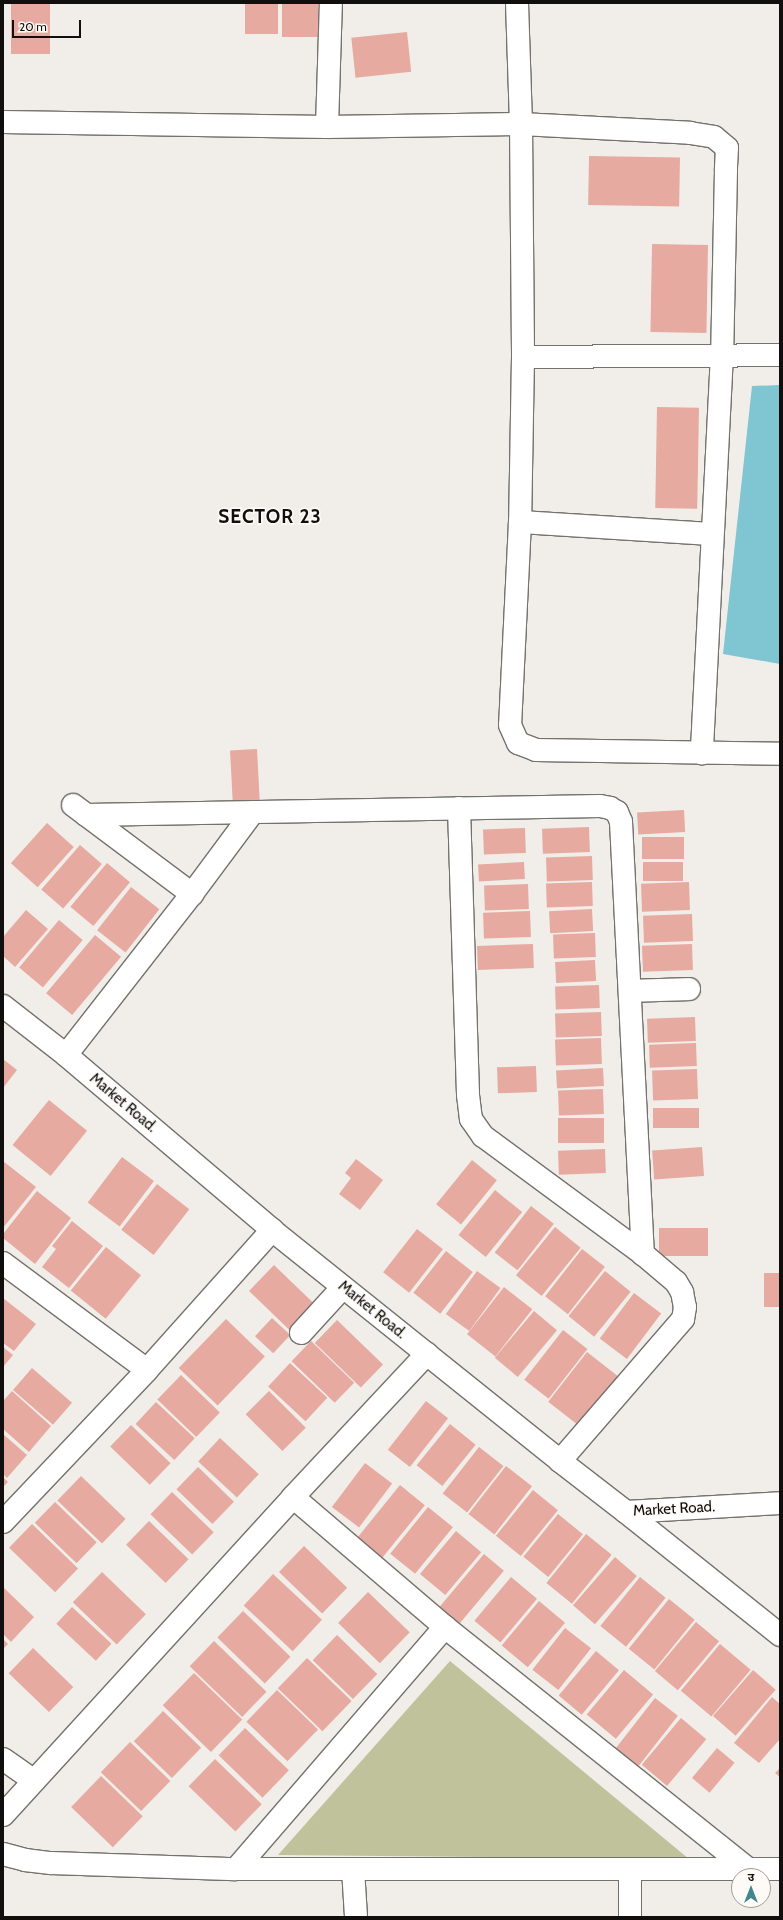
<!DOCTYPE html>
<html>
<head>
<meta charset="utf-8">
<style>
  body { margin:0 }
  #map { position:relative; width:783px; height:1920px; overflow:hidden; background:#f1eee9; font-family:Cabin,"Noto Sans Devanagari",sans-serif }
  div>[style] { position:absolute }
  .green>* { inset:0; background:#bfc29a }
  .water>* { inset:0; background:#80c5d2 }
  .building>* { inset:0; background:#e6aaa0; transform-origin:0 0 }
  .roads { filter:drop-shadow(1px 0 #75726d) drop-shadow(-1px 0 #75726d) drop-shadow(0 1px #75726d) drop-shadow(0 -1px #75726d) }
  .minor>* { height:22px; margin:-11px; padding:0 11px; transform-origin:11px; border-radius:11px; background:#fff }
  span { translate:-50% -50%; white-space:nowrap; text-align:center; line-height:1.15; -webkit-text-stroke:3px #fefbf6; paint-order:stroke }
  .street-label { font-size:15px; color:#100f0d }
  .district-label { font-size:19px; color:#100f0d; font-weight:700; letter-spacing:1px }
  .frame { position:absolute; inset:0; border:4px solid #100f0d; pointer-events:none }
  .north { position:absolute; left:731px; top:1868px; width:40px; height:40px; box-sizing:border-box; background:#fefbf6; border:1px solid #9f9d99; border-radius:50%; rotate:0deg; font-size:11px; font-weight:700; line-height:16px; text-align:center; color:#100f0d }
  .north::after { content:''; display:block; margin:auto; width:14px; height:18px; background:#3f868e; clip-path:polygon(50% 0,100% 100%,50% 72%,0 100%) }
  .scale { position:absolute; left:12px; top:20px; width:69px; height:18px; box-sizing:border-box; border:2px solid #100f0d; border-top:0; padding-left:5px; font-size:12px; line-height:14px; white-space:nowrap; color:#100f0d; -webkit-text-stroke:3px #fefbf6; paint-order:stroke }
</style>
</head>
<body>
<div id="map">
  <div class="green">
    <div style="clip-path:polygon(450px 1661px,689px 1859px,278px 1855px)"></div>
  </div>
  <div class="water">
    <div style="clip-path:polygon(780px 385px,780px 664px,723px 654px,752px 386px)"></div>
  </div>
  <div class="building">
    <div style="left:11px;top:3px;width:39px;height:51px"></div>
    <div style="left:245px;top:3px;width:33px;height:31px"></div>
    <div style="left:282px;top:3px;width:36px;height:34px"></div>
    <div style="left:407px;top:32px;width:40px;height:56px;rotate:84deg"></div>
    <div style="left:589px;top:156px;width:91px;height:49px;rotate:1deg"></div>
    <div style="left:652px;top:244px;width:56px;height:88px;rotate:1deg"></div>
    <div style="left:657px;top:407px;width:42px;height:101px;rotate:1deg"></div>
    <div style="left:257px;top:749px;width:53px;height:27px;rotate:87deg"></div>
    <div style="left:684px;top:810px;width:22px;height:47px;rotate:87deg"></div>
    <div style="left:47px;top:823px;width:36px;height:54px;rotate:42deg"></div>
    <div style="left:589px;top:827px;width:25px;height:47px;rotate:88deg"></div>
    <div style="left:525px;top:828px;width:25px;height:42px;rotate:88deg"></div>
    <div style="left:642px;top:837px;width:42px;height:22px"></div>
    <div style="left:80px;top:845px;width:29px;height:59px;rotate:41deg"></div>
    <div style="left:592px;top:856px;width:24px;height:46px;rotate:88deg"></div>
    <div style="left:524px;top:862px;width:17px;height:46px;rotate:87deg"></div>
    <div style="left:643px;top:862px;width:40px;height:19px"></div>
    <div style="left:107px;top:863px;width:30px;height:57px;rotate:40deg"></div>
    <div style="left:592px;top:882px;width:24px;height:46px;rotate:88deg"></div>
    <div style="left:689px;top:882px;width:28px;height:48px;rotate:88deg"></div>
    <div style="left:528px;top:884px;width:25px;height:44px;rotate:88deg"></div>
    <div style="left:131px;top:887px;width:36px;height:55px;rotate:38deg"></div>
    <div style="left:592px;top:909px;width:22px;height:43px;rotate:87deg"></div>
    <div style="clip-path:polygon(26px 910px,48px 929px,15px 967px,3px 956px,3px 937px)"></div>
    <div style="left:530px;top:911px;width:26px;height:47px;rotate:88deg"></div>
    <div style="left:692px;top:914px;width:27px;height:49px;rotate:88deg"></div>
    <div style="left:59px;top:920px;width:31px;height:62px;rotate:40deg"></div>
    <div style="left:595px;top:933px;width:24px;height:42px;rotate:88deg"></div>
    <div style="left:95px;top:935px;width:34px;height:76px;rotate:40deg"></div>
    <div style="left:533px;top:944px;width:24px;height:56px;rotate:88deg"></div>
    <div style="left:692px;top:944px;width:26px;height:50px;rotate:88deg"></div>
    <div style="left:595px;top:960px;width:21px;height:40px;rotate:87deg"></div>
    <div style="left:599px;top:985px;width:23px;height:44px;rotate:88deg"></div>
    <div style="left:601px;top:1012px;width:24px;height:46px;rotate:88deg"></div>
    <div style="left:695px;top:1017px;width:24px;height:48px;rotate:88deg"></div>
    <div style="left:601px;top:1038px;width:26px;height:46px;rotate:88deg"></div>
    <div style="left:696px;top:1043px;width:23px;height:47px;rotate:88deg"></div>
    <div style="clip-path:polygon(3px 1059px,17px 1070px,3px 1088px)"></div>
    <div style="left:536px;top:1066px;width:26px;height:39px;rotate:88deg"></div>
    <div style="left:603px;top:1068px;width:18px;height:47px;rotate:87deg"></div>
    <div style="left:697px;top:1069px;width:30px;height:45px;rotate:88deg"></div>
    <div style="left:603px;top:1089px;width:25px;height:45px;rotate:88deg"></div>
    <div style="left:49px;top:1100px;width:49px;height:58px;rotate:39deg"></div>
    <div style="left:699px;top:1108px;width:20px;height:46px;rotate:90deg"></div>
    <div style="left:558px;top:1118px;width:46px;height:25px"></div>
    <div style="left:702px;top:1147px;width:29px;height:50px;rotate:86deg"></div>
    <div style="left:605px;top:1149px;width:24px;height:47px;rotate:88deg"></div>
    <div style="left:122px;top:1157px;width:40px;height:57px;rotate:37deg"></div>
    <div style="clip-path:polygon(356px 1159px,383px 1180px,360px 1210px,339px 1194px,351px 1178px,345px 1173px)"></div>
    <div style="left:472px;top:1160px;width:32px;height:57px;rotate:39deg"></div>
    <div style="clip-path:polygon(3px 1161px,36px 1187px,3px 1228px)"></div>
    <div style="left:157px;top:1184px;width:41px;height:58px;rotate:38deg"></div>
    <div style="left:495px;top:1190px;width:35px;height:58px;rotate:39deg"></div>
    <div style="clip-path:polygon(37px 1191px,71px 1218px,35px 1264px,3px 1238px,3px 1234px)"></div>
    <div style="left:531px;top:1206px;width:29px;height:59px;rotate:38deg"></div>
    <div style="clip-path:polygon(72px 1221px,103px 1246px,69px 1288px,42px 1267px,56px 1249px,52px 1246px)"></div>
    <div style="left:555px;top:1227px;width:33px;height:62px;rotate:39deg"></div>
    <div style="left:708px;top:1228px;width:28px;height:49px;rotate:90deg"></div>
    <div style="left:417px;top:1229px;width:33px;height:55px;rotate:38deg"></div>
    <div style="left:106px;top:1247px;width:45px;height:56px;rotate:39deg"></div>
    <div style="left:582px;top:1249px;width:29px;height:60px;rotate:38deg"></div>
    <div style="left:446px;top:1251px;width:34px;height:53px;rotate:38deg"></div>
    <div style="left:274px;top:1265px;width:61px;height:36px;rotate:44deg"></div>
    <div style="left:477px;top:1271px;width:29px;height:53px;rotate:36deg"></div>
    <div style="left:605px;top:1271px;width:33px;height:58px;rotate:39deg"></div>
    <div style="left:764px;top:1273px;width:16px;height:34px"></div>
    <div style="left:504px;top:1287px;width:36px;height:60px;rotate:38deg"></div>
    <div style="left:634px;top:1293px;width:34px;height:57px;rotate:37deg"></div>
    <div style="clip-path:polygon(3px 1298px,36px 1324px,14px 1351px,3px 1343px)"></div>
    <div style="left:534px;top:1311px;width:30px;height:61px;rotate:40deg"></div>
    <div style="left:272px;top:1318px;width:25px;height:25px;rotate:43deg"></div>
    <div style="left:226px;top:1319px;width:54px;height:68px;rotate:44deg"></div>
    <div style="left:337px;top:1320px;width:64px;height:32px;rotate:44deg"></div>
    <div style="left:563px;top:1330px;width:31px;height:63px;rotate:38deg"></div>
    <div style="left:311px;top:1341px;width:60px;height:28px;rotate:44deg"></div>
    <div style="clip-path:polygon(3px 1347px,13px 1355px,3px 1367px)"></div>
    <div style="left:587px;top:1352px;width:41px;height:63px;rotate:38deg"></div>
    <div style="left:290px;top:1363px;width:51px;height:32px;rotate:43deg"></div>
    <div style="left:32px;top:1368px;width:53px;height:29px;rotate:41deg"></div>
    <div style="left:181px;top:1375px;width:54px;height:34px;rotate:44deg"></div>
    <div style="clip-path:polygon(12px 1391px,51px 1426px,29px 1452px,3px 1429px,3px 1401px)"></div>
    <div style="left:269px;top:1391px;width:52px;height:33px;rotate:45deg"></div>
    <div style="left:426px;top:1401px;width:28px;height:62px;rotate:38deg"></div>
    <div style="left:156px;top:1402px;width:53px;height:30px;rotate:43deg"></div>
    <div style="left:450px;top:1424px;width:33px;height:53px;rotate:39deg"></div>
    <div style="left:131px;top:1425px;width:55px;height:30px;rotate:44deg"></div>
    <div style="clip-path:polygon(3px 1434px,27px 1455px,7px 1478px,3px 1474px)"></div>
    <div style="left:220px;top:1438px;width:53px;height:32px;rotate:43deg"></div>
    <div style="left:479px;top:1447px;width:31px;height:59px;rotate:38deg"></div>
    <div style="left:365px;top:1463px;width:34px;height:55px;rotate:37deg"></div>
    <div style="left:506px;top:1466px;width:33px;height:61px;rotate:38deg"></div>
    <div style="left:198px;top:1467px;width:50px;height:31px;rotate:44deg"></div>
    <div style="left:81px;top:1476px;width:62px;height:34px;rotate:44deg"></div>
    <div style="clip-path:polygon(3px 1477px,8px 1482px,3px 1487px)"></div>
    <div style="left:400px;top:1485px;width:32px;height:76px;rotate:39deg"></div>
    <div style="left:533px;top:1490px;width:32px;height:59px;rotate:39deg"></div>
    <div style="left:172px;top:1492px;width:58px;height:31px;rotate:44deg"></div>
    <div style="left:55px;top:1502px;width:58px;height:29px;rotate:44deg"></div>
    <div style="left:428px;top:1507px;width:32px;height:60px;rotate:39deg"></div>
    <div style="left:558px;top:1514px;width:32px;height:55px;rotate:39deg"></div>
    <div style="left:149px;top:1521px;width:55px;height:33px;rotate:44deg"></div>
    <div style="left:32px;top:1524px;width:64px;height:33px;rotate:44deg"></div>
    <div style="left:456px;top:1531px;width:33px;height:56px;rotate:40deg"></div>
    <div style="left:586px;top:1534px;width:33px;height:63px;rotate:39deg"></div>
    <div style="left:304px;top:1546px;width:60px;height:36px;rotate:44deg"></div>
    <div style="left:484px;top:1554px;width:26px;height:70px;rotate:40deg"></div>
    <div style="left:615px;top:1557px;width:29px;height:64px;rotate:41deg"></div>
    <div style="left:102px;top:1572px;width:61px;height:42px;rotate:44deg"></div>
    <div style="left:273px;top:1574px;width:67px;height:43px;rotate:43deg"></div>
    <div style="left:511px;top:1577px;width:34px;height:57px;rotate:40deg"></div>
    <div style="left:640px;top:1577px;width:33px;height:63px;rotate:39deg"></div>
    <div style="clip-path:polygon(3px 1587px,34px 1617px,11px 1642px,3px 1634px)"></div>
    <div style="left:368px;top:1592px;width:58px;height:43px;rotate:44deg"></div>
    <div style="left:669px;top:1599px;width:33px;height:64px;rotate:39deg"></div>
    <div style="left:539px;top:1601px;width:34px;height:58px;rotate:40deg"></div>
    <div style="left:72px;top:1607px;width:54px;height:23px;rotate:43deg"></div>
    <div style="left:243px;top:1611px;width:66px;height:37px;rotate:44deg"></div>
    <div style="left:696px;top:1622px;width:30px;height:64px;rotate:40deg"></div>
    <div style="left:565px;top:1628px;width:33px;height:53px;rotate:38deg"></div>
    <div style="left:337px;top:1635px;width:56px;height:35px;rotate:44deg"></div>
    <div style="clip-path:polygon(3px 1639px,8px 1644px,3px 1649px)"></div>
    <div style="left:214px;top:1641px;width:73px;height:35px;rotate:44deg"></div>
    <div style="left:720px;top:1644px;width:40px;height:61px;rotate:40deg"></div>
    <div style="left:33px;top:1648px;width:56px;height:35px;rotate:44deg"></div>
    <div style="left:596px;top:1651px;width:30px;height:58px;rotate:40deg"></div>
    <div style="left:307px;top:1658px;width:62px;height:42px;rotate:44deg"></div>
    <div style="left:624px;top:1670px;width:38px;height:58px;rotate:40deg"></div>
    <div style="left:753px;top:1670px;width:30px;height:61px;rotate:41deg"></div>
    <div style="left:194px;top:1673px;width:67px;height:45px;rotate:44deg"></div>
    <div style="left:277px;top:1690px;width:57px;height:44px;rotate:44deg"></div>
    <div style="clip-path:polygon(772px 1697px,780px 1704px,780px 1739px,759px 1763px,734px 1743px)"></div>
    <div style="left:655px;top:1698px;width:29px;height:64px;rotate:38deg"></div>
    <div style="left:163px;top:1711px;width:53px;height:42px;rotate:44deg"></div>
    <div style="left:681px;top:1718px;width:33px;height:61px;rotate:40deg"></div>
    <div style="left:245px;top:1728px;width:61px;height:38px;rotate:44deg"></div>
    <div style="left:130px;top:1742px;width:56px;height:42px;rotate:44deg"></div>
    <div style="left:717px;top:1748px;width:23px;height:39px;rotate:40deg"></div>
    <div style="left:215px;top:1759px;width:65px;height:38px;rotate:44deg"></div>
    <div style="clip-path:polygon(780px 1768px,780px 1777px,775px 1773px)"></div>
    <div style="left:101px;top:1776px;width:58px;height:43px;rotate:44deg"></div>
  </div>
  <div class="roads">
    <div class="minor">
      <div style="left:517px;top:3px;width:121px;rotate:88.1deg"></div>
      <div style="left:521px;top:124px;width:233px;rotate:89.5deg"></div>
      <div style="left:523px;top:357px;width:165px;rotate:91deg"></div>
      <div style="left:520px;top:522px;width:203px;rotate:92.8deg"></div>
      <div style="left:510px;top:725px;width:20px;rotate:66deg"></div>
      <div style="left:518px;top:743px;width:19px;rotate:21deg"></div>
      <div style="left:536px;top:750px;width:244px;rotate:0.9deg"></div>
      <div style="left:3px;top:122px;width:324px;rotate:0.9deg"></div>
      <div style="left:327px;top:127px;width:194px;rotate:-0.9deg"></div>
      <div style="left:521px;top:124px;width:169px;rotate:3deg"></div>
      <div style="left:690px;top:133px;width:24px;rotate:9deg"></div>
      <div style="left:714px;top:137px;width:17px;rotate:40deg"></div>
      <div style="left:727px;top:148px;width:22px;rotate:93deg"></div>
      <div style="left:726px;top:170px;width:184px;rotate:91.2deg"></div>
      <div style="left:722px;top:354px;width:400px;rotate:92.9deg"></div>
      <div style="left:327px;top:127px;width:124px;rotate:-88.2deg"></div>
      <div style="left:523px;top:357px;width:257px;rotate:-0.4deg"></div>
      <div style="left:520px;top:522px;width:192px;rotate:3.6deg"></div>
      <div style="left:73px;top:805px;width:149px;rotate:36.8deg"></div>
      <div style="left:459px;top:808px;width:287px;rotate:88.2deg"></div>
      <div style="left:468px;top:1095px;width:24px;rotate:83deg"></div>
      <div style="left:471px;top:1119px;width:21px;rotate:55deg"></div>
      <div style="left:483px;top:1136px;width:199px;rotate:36.4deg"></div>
      <div style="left:643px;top:1254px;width:43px;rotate:40.3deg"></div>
      <div style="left:676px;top:1282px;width:12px;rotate:59deg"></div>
      <div style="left:682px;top:1292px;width:15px;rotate:79deg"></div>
      <div style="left:685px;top:1307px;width:12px;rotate:99deg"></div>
      <div style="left:683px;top:1319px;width:188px;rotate:130.9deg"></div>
      <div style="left:86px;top:815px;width:514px;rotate:-1deg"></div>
      <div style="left:600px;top:806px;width:10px;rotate:11deg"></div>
      <div style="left:610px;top:808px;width:8px;rotate:30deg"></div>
      <div style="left:617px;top:812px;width:11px;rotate:68deg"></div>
      <div style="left:621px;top:822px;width:433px;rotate:87.1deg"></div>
      <div style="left:630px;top:991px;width:59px;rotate:-1.9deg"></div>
      <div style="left:3px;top:1006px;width:80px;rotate:37.9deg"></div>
      <div style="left:66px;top:1055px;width:270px;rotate:40.3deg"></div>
      <div style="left:272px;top:1230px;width:369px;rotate:38.7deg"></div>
      <div style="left:560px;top:1461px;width:83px;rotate:37.7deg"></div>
      <div style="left:626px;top:1512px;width:154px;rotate:-3.3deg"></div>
      <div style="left:66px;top:1055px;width:204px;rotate:-52deg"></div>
      <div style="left:192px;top:894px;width:102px;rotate:-53.4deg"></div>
      <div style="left:3px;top:1263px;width:179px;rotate:36.6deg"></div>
      <div style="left:301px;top:1333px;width:62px;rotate:-47.6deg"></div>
      <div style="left:293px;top:1497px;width:200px;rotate:40.5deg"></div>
      <div style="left:445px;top:1627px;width:388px;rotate:38.6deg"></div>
      <div style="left:626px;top:1512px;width:197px;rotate:38.6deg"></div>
      <div style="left:3px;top:1522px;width:209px;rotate:-46.5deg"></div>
      <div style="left:147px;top:1370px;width:188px;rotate:-48.2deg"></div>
      <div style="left:3px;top:1759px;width:38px;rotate:35deg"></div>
      <div style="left:3px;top:1815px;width:430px;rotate:-47.6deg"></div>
      <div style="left:293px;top:1497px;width:196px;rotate:-46.9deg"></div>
      <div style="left:3px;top:1854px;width:23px;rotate:15deg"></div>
      <div style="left:25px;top:1860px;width:26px;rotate:7deg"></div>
      <div style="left:51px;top:1863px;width:185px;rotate:1.9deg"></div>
      <div style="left:236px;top:1869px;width:544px"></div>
      <div style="left:236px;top:1869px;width:320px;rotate:-49.2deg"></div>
      <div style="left:353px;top:1869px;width:48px;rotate:86.4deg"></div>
      <div style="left:630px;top:1869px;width:48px;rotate:90deg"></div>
    </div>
  </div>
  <div class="street-label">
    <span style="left:123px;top:1103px;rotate:40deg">Market Road.</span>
    <span style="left:372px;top:1310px;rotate:39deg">Market Road.</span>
    <span style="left:674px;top:1509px;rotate:-3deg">Market Road.</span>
  </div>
  <div class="district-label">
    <span style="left:270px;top:517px">SECTOR 23</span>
  </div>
  <div class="frame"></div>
  <div class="north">उ</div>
  <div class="scale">20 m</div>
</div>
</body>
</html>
